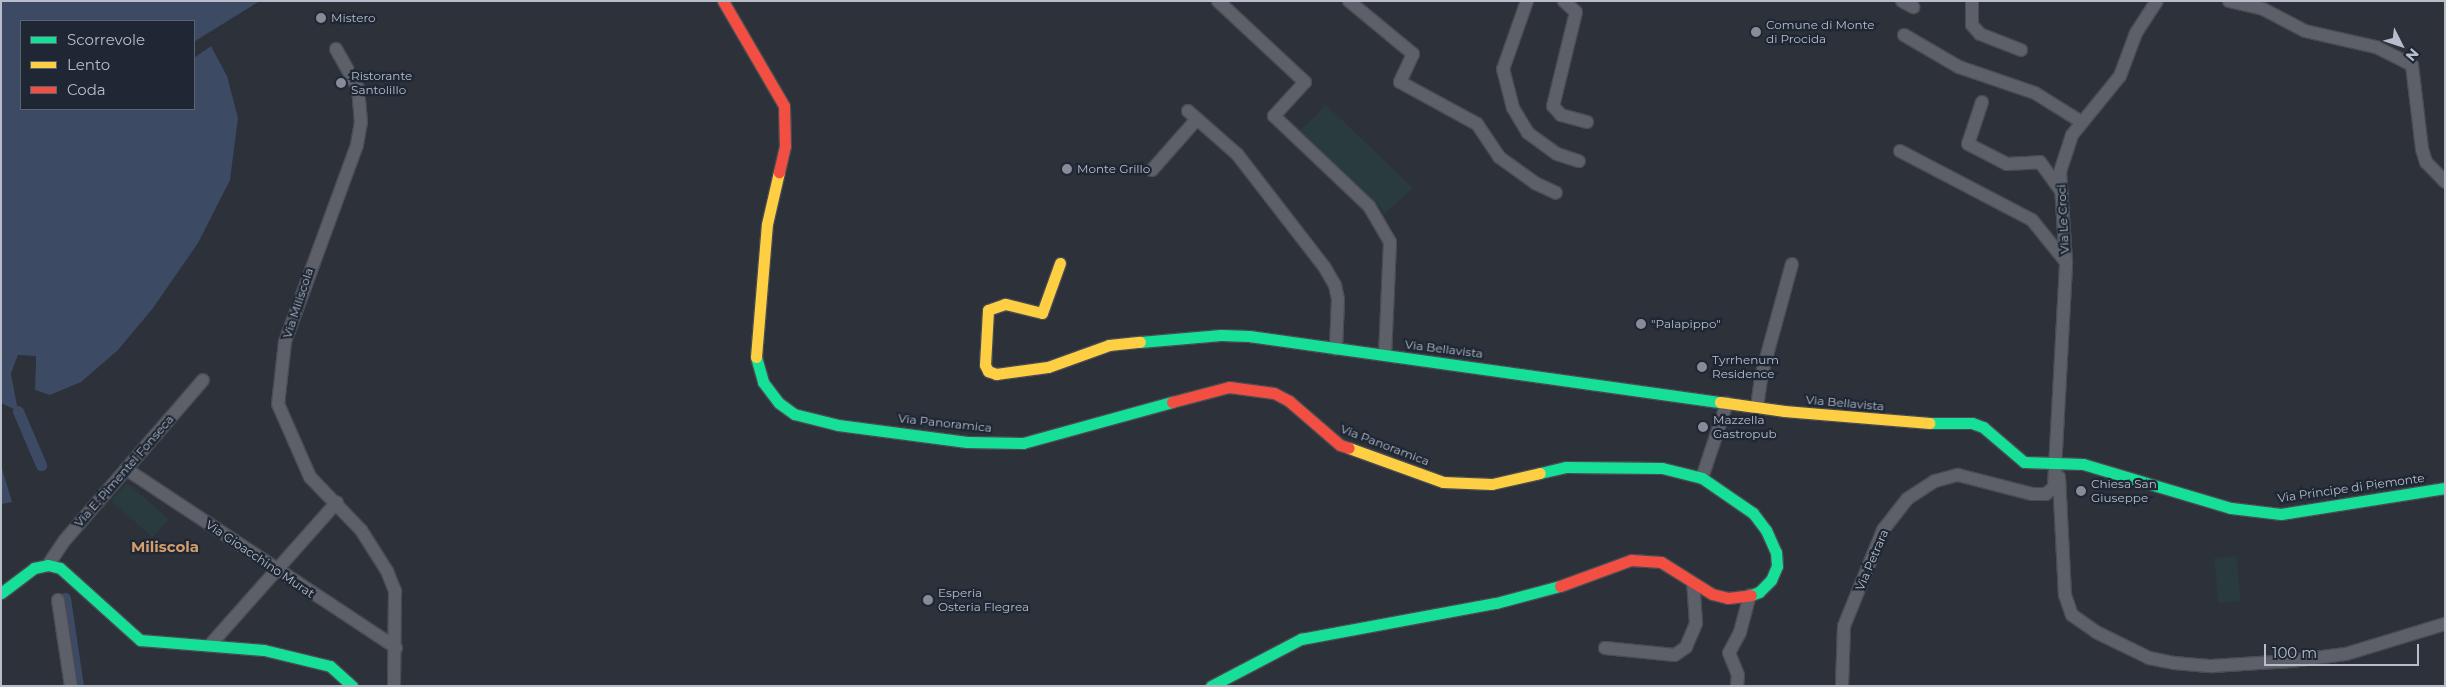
<!DOCTYPE html>
<html>
<head>
<meta charset="utf-8">
<style>
  body { margin:0 }
  #map { position:relative; width:2446px; height:687px; overflow:hidden; background:#2d313a; font-family:Montserrat,sans-serif }
  div>[style] { position:absolute }
  .green>* { inset:0; background:#2a3b40; transform-origin:0 0 }
  .water>* { inset:0; background:#3c4a64 }
  .pier>* { inset:0; background:#2d313a }
  .canal>* { height:11px; margin:-5.5px; padding:0 5.5px; transform-origin:5.5px; border-radius:5.5px; background:#3c4a64 }
  .roads { filter:drop-shadow(1px 0 #494c52) drop-shadow(-1px 0 #494c52) drop-shadow(0 1px #494c52) drop-shadow(0 -1px #494c52) }
  .street>* { height:12px; margin:-6px; padding:0 6px; transform-origin:6px; border-radius:6px; background:#5d6068 }
  .fast>* { height:11px; margin:-5.5px; padding:0 5.5px; transform-origin:5.5px; border-radius:5.5px; background:#16e098 }
  .slow>* { height:11px; margin:-5.5px; padding:0 5.5px; transform-origin:5.5px; border-radius:5.5px; background:#ffcf43 }
  .jam>* { height:11px; margin:-5.5px; padding:0 5.5px; transform-origin:5.5px; border-radius:5.5px; background:#f24e42 }
  .dots>* { width:14px; height:14px; translate:-50% -50%; box-sizing:border-box; border:2px solid #1f2735; border-radius:50% }
  span { translate:-50% -50%; white-space:nowrap; text-align:center; line-height:1.15; -webkit-text-stroke:4.5px #1f2735; paint-order:stroke }
  .poi-label { font-size:12px; color:#b7bdca }
  .left { translate:0 -50%; text-align:left }
  .street-label { font-size:12px; color:#b7bdca }
  .quarter-label { font-size:15px; color:#d29e6b; font-weight:700 }
  .frame { position:absolute; inset:0; border:2px solid #b7bdca; pointer-events:none }
  .legend { position:absolute; left:20px; top:20px; width:175px; height:90px; box-sizing:border-box; background:#1f2735; border:1px solid #5c6371; margin:0; padding:6px 9px; list-style:none; font-size:15px; color:#b7bdca }
  .legend li { display:flex; align-items:center; gap:10px; height:25px }
  .legend b { width:25px; border:1px solid #5c6371 }
  .north { position:absolute; left:2376px; top:20px; width:50px; height:50px; -webkit-text-stroke:4px #1f2735; paint-order:stroke; rotate:131deg; font-size:14px; font-weight:700; line-height:20px; text-align:center; color:#b7bdca }
  .north::after { content:''; display:block; margin:auto; width:18px; height:22px; background:#b7bdca; clip-path:polygon(50% 0,100% 100%,50% 72%,0 100%) }
  .scale { position:absolute; left:2264px; top:644px; width:155px; height:22px; box-sizing:border-box; border:2px solid #b7bdca; border-top:0; padding-left:6px; font-size:15px; line-height:18px; white-space:nowrap; color:#b7bdca; -webkit-text-stroke:4px #1f2735; paint-order:stroke }
</style>
</head>
<body>
<div id="map">
  <div class="green">
    <div style="clip-path:polygon(1326px 105px,1413px 188px,1384px 214px,1380px 206px,1299px 132px)"></div>
    <div style="left:127px;top:483px;width:55px;height:24px;rotate:41deg"></div>
    <div style="left:2236px;top:556px;width:45px;height:22px;rotate:84deg"></div>
  </div>
  <div class="water">
    <div style="clip-path:polygon(1px 1px,260px 1px,194px 42px,194px 21px,21px 21px,21px 109px,194px 109px,194px 58px,211px 46px,227px 76px,238px 118px,230px 180px,198px 243px,153px 308px,118px 350px,81px 382px,50px 395px,35px 390px,36px 357px,18px 355px,11px 374px,18px 411px,1px 403px)"></div>
    <div style="clip-path:polygon(1px 465px,12px 502px,1px 504px)"></div>
  </div>
  <div class="pier">
    <div style="clip-path:polygon(260px 1px,261px 4px,194px 45px,194px 42px)"></div>
    <div style="clip-path:polygon(18px 355px,36px 356px,35px 376px,33px 377px,33px 359px,19px 358px,13px 383px,11px 374px)"></div>
  </div>
  <div class="canal">
    <div style="left:18px;top:411px;width:59px;rotate:66.9deg"></div>
    <div style="left:65px;top:598px;width:89px;rotate:81.6deg"></div>
  </div>
  <div class="roads">
    <div class="street">
      <div style="left:1218px;top:1px;width:119px;rotate:43deg"></div>
      <div style="left:1305px;top:82px;width:46px;rotate:132.4deg"></div>
      <div style="left:1274px;top:116px;width:131px;rotate:43.5deg"></div>
      <div style="left:1369px;top:206px;width:42px;rotate:59.7deg"></div>
      <div style="left:1390px;top:242px;width:113px;rotate:92.5deg"></div>
      <div style="left:1349px;top:1px;width:83px;rotate:39.6deg"></div>
      <div style="left:1413px;top:54px;width:31px;rotate:115deg"></div>
      <div style="left:1400px;top:82px;width:88px;rotate:28.6deg"></div>
      <div style="left:1477px;top:124px;width:40px;rotate:56deg"></div>
      <div style="left:1499px;top:157px;width:44px;rotate:35.8deg"></div>
      <div style="left:1535px;top:183px;width:23px;rotate:25deg"></div>
      <div style="left:1527px;top:1px;width:72px;rotate:109.4deg"></div>
      <div style="left:1503px;top:69px;width:40px;rotate:75.6deg"></div>
      <div style="left:1513px;top:108px;width:29px;rotate:59deg"></div>
      <div style="left:1528px;top:133px;width:36px;rotate:36deg"></div>
      <div style="left:1557px;top:154px;width:23px;rotate:18deg"></div>
      <div style="left:1564px;top:1px;width:16px;rotate:43deg"></div>
      <div style="left:1576px;top:12px;width:97px;rotate:103.7deg"></div>
      <div style="left:1553px;top:106px;width:12px;rotate:48deg"></div>
      <div style="left:1561px;top:115px;width:27px;rotate:15deg"></div>
      <div style="left:1902px;top:1px;width:13px;rotate:29deg"></div>
      <div style="left:1972px;top:1px;width:24px;rotate:90deg"></div>
      <div style="left:1972px;top:25px;width:12px;rotate:48deg"></div>
      <div style="left:1980px;top:34px;width:44px;rotate:21.3deg"></div>
      <div style="left:2229px;top:1px;width:35px;rotate:13deg"></div>
      <div style="left:2263px;top:9px;width:47px;rotate:27.6deg"></div>
      <div style="left:2305px;top:31px;width:73px;rotate:12.7deg"></div>
      <div style="left:2376px;top:47px;width:40px;rotate:26.6deg"></div>
      <div style="left:2412px;top:65px;width:85px;rotate:83.2deg"></div>
      <div style="left:2422px;top:149px;width:14px;rotate:73deg"></div>
      <div style="left:2426px;top:162px;width:28px;rotate:46deg"></div>
      <div style="left:1904px;top:35px;width:64px;rotate:30.2deg"></div>
      <div style="left:1959px;top:67px;width:80px;rotate:18.9deg"></div>
      <div style="left:2035px;top:93px;width:53px;rotate:31.9deg"></div>
      <div style="left:336px;top:49px;width:45px;rotate:60.6deg"></div>
      <div style="left:358px;top:88px;width:34px;rotate:85deg"></div>
      <div style="left:361px;top:122px;width:23px;rotate:100deg"></div>
      <div style="left:357px;top:145px;width:210px;rotate:110.1deg"></div>
      <div style="left:285px;top:342px;width:62px;rotate:96.4deg"></div>
      <div style="left:278px;top:404px;width:80px;rotate:66.3deg"></div>
      <div style="left:310px;top:477px;width:74px;rotate:46.1deg"></div>
      <div style="left:361px;top:530px;width:49px;rotate:57.6deg"></div>
      <div style="left:387px;top:571px;width:22px;rotate:68deg"></div>
      <div style="left:395px;top:591px;width:95px;rotate:90.6deg"></div>
      <div style="left:1982px;top:102px;width:44px;rotate:108.4deg"></div>
      <div style="left:1968px;top:144px;width:44px;rotate:27.1deg"></div>
      <div style="left:2007px;top:164px;width:33px;rotate:-3deg"></div>
      <div style="left:2040px;top:162px;width:37px;rotate:54deg"></div>
      <div style="left:1188px;top:111px;width:65px;rotate:41.3deg"></div>
      <div style="left:1237px;top:154px;width:144px;rotate:52.3deg"></div>
      <div style="left:1325px;top:268px;width:20px;rotate:60deg"></div>
      <div style="left:1335px;top:285px;width:14px;rotate:78deg"></div>
      <div style="left:1338px;top:299px;width:50px;rotate:92.3deg"></div>
      <div style="left:1900px;top:151px;width:149px;rotate:27.6deg"></div>
      <div style="left:2032px;top:220px;width:54px;rotate:51deg"></div>
      <div style="left:1152px;top:170px;width:68px;rotate:-48.6deg"></div>
      <div style="left:1757px;top:407px;width:30px;rotate:-82deg"></div>
      <div style="left:1761px;top:377px;width:117px;rotate:-74.7deg"></div>
      <div style="left:126px;top:469px;width:324px;rotate:33.5deg"></div>
      <div style="left:2059px;top:477px;width:118px;rotate:87.1deg"></div>
      <div style="left:2065px;top:595px;width:21px;rotate:71deg"></div>
      <div style="left:2072px;top:615px;width:29px;rotate:35deg"></div>
      <div style="left:2096px;top:632px;width:59px;rotate:26.1deg"></div>
      <div style="left:2149px;top:658px;width:25px;rotate:11deg"></div>
      <div style="left:2174px;top:663px;width:38px;rotate:5deg"></div>
      <div style="left:2212px;top:666px;width:79px;rotate:-3.6deg"></div>
      <div style="left:2291px;top:661px;width:55px;rotate:-7.3deg"></div>
      <div style="left:2346px;top:654px;width:103px;rotate:-16.9deg"></div>
      <div style="left:1702px;top:478px;width:79px;rotate:-71.6deg"></div>
      <div style="left:48px;top:565px;width:30px;rotate:-56deg"></div>
      <div style="left:65px;top:540px;width:211px;rotate:-49.2deg"></div>
      <div style="left:58px;top:600px;width:87px;rotate:81.4deg"></div>
      <div style="left:210px;top:645px;width:191px;rotate:-48.4deg"></div>
      <div style="left:1605px;top:648px;width:70px;rotate:5.7deg"></div>
      <div style="left:1675px;top:655px;width:14px;rotate:-36deg"></div>
      <div style="left:1686px;top:647px;width:26px;rotate:-67deg"></div>
      <div style="left:1696px;top:623px;width:39px;rotate:-94deg"></div>
      <div style="left:1737px;top:686px;width:11px;rotate:-85deg"></div>
      <div style="left:1738px;top:675px;width:24px;rotate:-112deg"></div>
      <div style="left:1729px;top:653px;width:24px;rotate:-62deg"></div>
      <div style="left:1740px;top:632px;width:38px;rotate:-75deg"></div>
      <div style="left:1842px;top:686px;width:60px;rotate:-88.1deg"></div>
      <div style="left:1844px;top:626px;width:104px;rotate:-67.9deg"></div>
      <div style="left:1883px;top:530px;width:39px;rotate:-52deg"></div>
      <div style="left:1907px;top:499px;width:33px;rotate:-33deg"></div>
      <div style="left:1935px;top:481px;width:24px;rotate:-15deg"></div>
      <div style="left:1958px;top:475px;width:76px;rotate:14.4deg"></div>
      <div style="left:2032px;top:494px;width:14px"></div>
      <div style="left:2046px;top:494px;width:11px;rotate:-41deg"></div>
      <div style="left:2054px;top:487px;width:225px;rotate:-86.9deg"></div>
      <div style="left:2066px;top:262px;width:90px;rotate:-93.8deg"></div>
      <div style="left:2060px;top:172px;width:39px;rotate:-72deg"></div>
      <div style="left:2072px;top:135px;width:76px;rotate:-50.9deg"></div>
      <div style="left:2120px;top:76px;width:46px;rotate:-69.6deg"></div>
      <div style="left:2136px;top:33px;width:38px;rotate:-57deg"></div>
    </div>
    <div class="fast">
      <div style="left:1140px;top:342px;width:81px;rotate:-4.9deg"></div>
      <div style="left:1221px;top:335px;width:28px;rotate:2deg"></div>
      <div style="left:1249px;top:336px;width:476px;rotate:8deg"></div>
      <div style="left:756px;top:357px;width:26px;rotate:74deg"></div>
      <div style="left:763px;top:382px;width:26px;rotate:53deg"></div>
      <div style="left:779px;top:403px;width:19px;rotate:36deg"></div>
      <div style="left:794px;top:414px;width:45px;rotate:14deg"></div>
      <div style="left:838px;top:425px;width:130px;rotate:7.5deg"></div>
      <div style="left:967px;top:442px;width:56px;rotate:1deg"></div>
      <div style="left:1023px;top:443px;width:155px;rotate:-15.4deg"></div>
      <div style="left:1930px;top:423px;width:42px"></div>
      <div style="left:1972px;top:423px;width:12px;rotate:20deg"></div>
      <div style="left:1983px;top:427px;width:54px;rotate:40.5deg"></div>
      <div style="left:2024px;top:462px;width:59px;rotate:1.9deg"></div>
      <div style="left:2083px;top:464px;width:154px;rotate:16.6deg"></div>
      <div style="left:2231px;top:508px;width:50px;rotate:6.8deg"></div>
      <div style="left:2281px;top:514px;width:166px;rotate:-9deg"></div>
      <div style="left:1540px;top:473px;width:27px;rotate:-13deg"></div>
      <div style="left:1566px;top:467px;width:96px;rotate:0.6deg"></div>
      <div style="left:1662px;top:468px;width:41px;rotate:14deg"></div>
      <div style="left:1702px;top:478px;width:62px;rotate:34.5deg"></div>
      <div style="left:1753px;top:513px;width:21px;rotate:53deg"></div>
      <div style="left:1766px;top:530px;width:24px;rotate:66deg"></div>
      <div style="left:1776px;top:552px;width:14px;rotate:86deg"></div>
      <div style="left:1777px;top:566px;width:15px;rotate:113deg"></div>
      <div style="left:1771px;top:580px;width:17px;rotate:135deg"></div>
      <div style="left:1759px;top:592px;width:9px;rotate:159deg"></div>
      <div style="left:1px;top:593px;width:41px;rotate:-37.1deg"></div>
      <div style="left:34px;top:568px;width:14px;rotate:-12deg"></div>
      <div style="left:48px;top:565px;width:12px;rotate:14deg"></div>
      <div style="left:60px;top:568px;width:108px;rotate:42deg"></div>
      <div style="left:140px;top:640px;width:124px;rotate:4.6deg"></div>
      <div style="left:264px;top:650px;width:68px;rotate:13.6deg"></div>
      <div style="left:330px;top:666px;width:30px;rotate:42deg"></div>
      <div style="left:1211px;top:686px;width:102px;rotate:-27.6deg"></div>
      <div style="left:1301px;top:639px;width:198px;rotate:-10.5deg"></div>
      <div style="left:1496px;top:603px;width:66px;rotate:-14.9deg"></div>
    </div>
    <div class="slow">
      <div style="left:1060px;top:263px;width:53px;rotate:109.8deg"></div>
      <div style="left:1042px;top:313px;width:38px;rotate:-166deg"></div>
      <div style="left:1005px;top:304px;width:18px;rotate:161deg"></div>
      <div style="left:988px;top:310px;width:55px;rotate:93.1deg"></div>
      <div style="left:985px;top:365px;width:7px;rotate:63deg"></div>
      <div style="left:988px;top:371px;width:9px;rotate:21deg"></div>
      <div style="left:996px;top:374px;width:52px;rotate:-7.7deg"></div>
      <div style="left:1048px;top:367px;width:65px;rotate:-19.8deg"></div>
      <div style="left:1109px;top:345px;width:31px;rotate:-6deg"></div>
      <div style="left:756px;top:357px;width:133px;rotate:-85.3deg"></div>
      <div style="left:767px;top:224px;width:53px;rotate:-77deg"></div>
      <div style="left:1720px;top:402px;width:65px;rotate:8deg"></div>
      <div style="left:1784px;top:411px;width:146px;rotate:4.7deg"></div>
      <div style="left:1349px;top:448px;width:100px;rotate:19.9deg"></div>
      <div style="left:1443px;top:482px;width:49px;rotate:2.3deg"></div>
      <div style="left:1492px;top:484px;width:49px;rotate:-12.9deg"></div>
    </div>
    <div class="jam">
      <div style="left:723px;top:1px;width:121px;rotate:59.8deg"></div>
      <div style="left:784px;top:106px;width:40px;rotate:88.6deg"></div>
      <div style="left:785px;top:146px;width:27px;rotate:103deg"></div>
      <div style="left:1172px;top:402px;width:59px;rotate:-14.7deg"></div>
      <div style="left:1229px;top:387px;width:45px;rotate:7.6deg"></div>
      <div style="left:1274px;top:393px;width:17px;rotate:28deg"></div>
      <div style="left:1289px;top:401px;width:67px;rotate:40.8deg"></div>
      <div style="left:1340px;top:445px;width:9px;rotate:18deg"></div>
      <div style="left:1560px;top:586px;width:76px;rotate:-20.1deg"></div>
      <div style="left:1631px;top:560px;width:30px;rotate:4deg"></div>
      <div style="left:1661px;top:562px;width:60px;rotate:32.1deg"></div>
      <div style="left:1712px;top:594px;width:16px;rotate:14deg"></div>
      <div style="left:1728px;top:598px;width:23px;rotate:-7deg"></div>
    </div>
  </div>
  <div class="dots">
    <div style="left:321px;top:18px;background:#878c98"></div>
    <div style="left:1756px;top:32px;background:#878c98"></div>
    <div style="left:341px;top:83px;background:#878c98"></div>
    <div style="left:1067px;top:169px;background:#878c98"></div>
    <div style="left:1641px;top:324px;background:#878c98"></div>
    <div style="left:1702px;top:367px;background:#878c98"></div>
    <div style="left:1703px;top:427px;background:#878c98"></div>
    <div style="left:2081px;top:491px;background:#878c98"></div>
    <div style="left:928px;top:600px;background:#878c98"></div>
  </div>
  <div class="poi-label">
    <span class="left" style="left:331px;top:18px">Mistero</span>
    <span class="left" style="left:1766px;top:32px">Comune di Monte<br>di Procida</span>
    <span class="left" style="left:351px;top:83px">Ristorante<br>Santolillo</span>
    <span class="left" style="left:1077px;top:169px">Monte Grillo</span>
    <span class="left" style="left:1651px;top:324px">"Palapippo"</span>
    <span class="left" style="left:1712px;top:367px">Tyrrhenum<br>Residence</span>
    <span class="left" style="left:1713px;top:427px">Mazzella<br>Gastropub</span>
    <span class="left" style="left:2091px;top:491px">Chiesa San<br>Giuseppe</span>
    <span class="left" style="left:938px;top:600px">Esperia<br>Osteria Flegrea</span>
  </div>
  <div class="street-label">
    <span style="left:2063px;top:219px;rotate:-93deg">Via Le Croci</span>
    <span style="left:298px;top:303px;rotate:-72deg">Via Miliscola</span>
    <span style="left:1444px;top:349px;rotate:7deg">Via Bellavista</span>
    <span style="left:1845px;top:403px;rotate:5deg">Via Bellavista</span>
    <span style="left:945px;top:423px;rotate:6deg">Via Panoramica</span>
    <span style="left:1385px;top:445px;rotate:21deg">Via Panoramica</span>
    <span style="left:124px;top:471px;rotate:-49deg">Via E. Pimentel Fonseca</span>
    <span style="left:2351px;top:488px;rotate:-8deg">Via Principe di Piemonte</span>
    <span style="left:260px;top:559px;rotate:34deg">Via Gioacchino Murat</span>
    <span style="left:1872px;top:560px;rotate:-67deg">Via Petrara</span>
  </div>
  <div class="quarter-label">
    <span style="left:165px;top:547px">Miliscola</span>
  </div>
  <div class="frame"></div>
  <ul class="legend">
  <li><b style="height:6px;background:#16e098"></b>Scorrevole</li>
  <li><b style="height:6px;background:#ffcf43"></b>Lento</li>
  <li><b style="height:6px;background:#f24e42"></b>Coda</li>
  </ul>
  <div class="north">N</div>
  <div class="scale">100 m</div>
</div>
</body>
</html>
